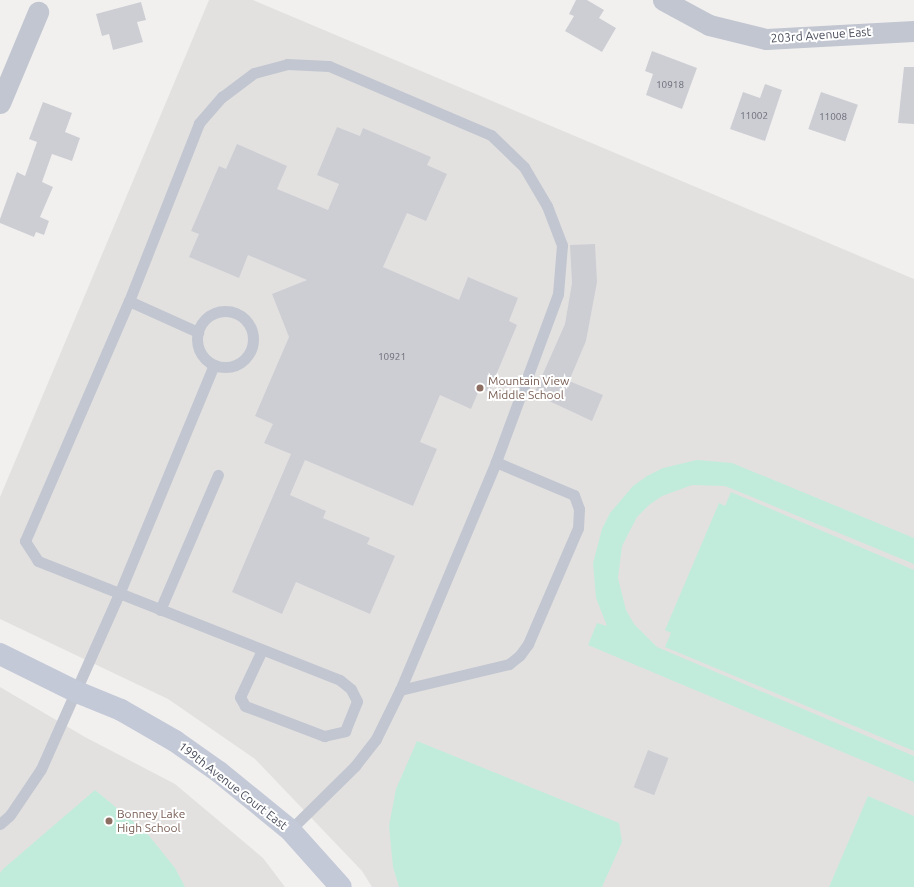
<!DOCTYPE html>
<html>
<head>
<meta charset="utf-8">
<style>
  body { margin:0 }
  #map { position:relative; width:914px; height:887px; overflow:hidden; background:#f2f0ef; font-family:Ubuntu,sans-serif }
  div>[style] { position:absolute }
  .education>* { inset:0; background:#e3e1e0 }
  .green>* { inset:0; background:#c1ecdb }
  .building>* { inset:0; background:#cdced4; transform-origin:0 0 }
  .lane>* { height:11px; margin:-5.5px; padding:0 5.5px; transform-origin:5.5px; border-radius:5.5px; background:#c1c6d0 }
  .lane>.ring { margin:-5.5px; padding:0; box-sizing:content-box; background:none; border:11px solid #c1c6d0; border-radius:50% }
  .street>* { height:21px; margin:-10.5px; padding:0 10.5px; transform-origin:10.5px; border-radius:10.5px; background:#c1c6d0 }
  .secondary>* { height:22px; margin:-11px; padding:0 11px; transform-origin:11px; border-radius:11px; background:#c3c9d7 }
  .dots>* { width:11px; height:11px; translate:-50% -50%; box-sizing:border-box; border:2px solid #fff; border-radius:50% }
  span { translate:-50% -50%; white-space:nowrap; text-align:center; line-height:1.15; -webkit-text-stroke:4px #fff; paint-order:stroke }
  .number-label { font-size:10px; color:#6a6e79 }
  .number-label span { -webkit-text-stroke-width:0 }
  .street-label { font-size:12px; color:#494e5b }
  .education-label { font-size:12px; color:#785e54 }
  .left { translate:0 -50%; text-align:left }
</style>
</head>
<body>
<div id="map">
  <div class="education">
    <div style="clip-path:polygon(209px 0,253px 0,914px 279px,914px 887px,372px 887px,362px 871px,255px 759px,168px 699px,0 619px,0 497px)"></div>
    <div style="clip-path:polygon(0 687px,85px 737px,175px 784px,263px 858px,285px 887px,0 887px)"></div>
  </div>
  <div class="green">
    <div style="clip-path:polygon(697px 460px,732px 463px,914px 538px,914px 564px,725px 486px,692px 485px,662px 496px,649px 505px,637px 517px,622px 546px,618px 578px,626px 610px,634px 624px,657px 647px,914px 756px,914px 782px,588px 645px,597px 623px,607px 626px,596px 598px,593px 563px,602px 529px,610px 513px,633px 486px,647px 476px,663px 468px)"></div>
    <div style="clip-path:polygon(731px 492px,914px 570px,914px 751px,665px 647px,671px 633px,665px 630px,719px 503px,725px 506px)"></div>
    <div style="clip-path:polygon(417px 741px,619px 823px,622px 842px,602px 887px,399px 887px,393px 867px,389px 826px,396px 789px)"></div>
    <div style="clip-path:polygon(95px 790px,146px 832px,175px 868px,185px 887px,0 887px,0 873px,3px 869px)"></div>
    <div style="clip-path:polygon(868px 796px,914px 816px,914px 887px,829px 887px)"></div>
  </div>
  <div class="building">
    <div style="clip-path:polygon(576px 0,587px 0,604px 10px,599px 18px,616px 28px,602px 52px,565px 31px,574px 16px,569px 14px)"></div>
    <div style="clip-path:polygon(141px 2px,146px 20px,137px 22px,143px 42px,113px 50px,109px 34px,102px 36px,96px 14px)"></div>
    <div style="clip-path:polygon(652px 51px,697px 68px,682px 109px,646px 95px,653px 74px,645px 71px)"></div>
    <div style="clip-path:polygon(904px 67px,914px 67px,914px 124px,898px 123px)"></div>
    <div style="clip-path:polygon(765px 84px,782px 90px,765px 141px,730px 129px,743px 92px,760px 98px)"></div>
    <div style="left:821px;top:92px;width:39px;height:39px;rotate:19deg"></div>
    <div style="clip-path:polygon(43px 102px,72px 113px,65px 132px,80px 138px,72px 161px,52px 154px,42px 182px,53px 187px,40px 217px,49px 221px,44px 235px,36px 232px,34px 237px,0 223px,0 219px,17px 172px,25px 176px,37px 142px,29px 139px)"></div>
    <div style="clip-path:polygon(337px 127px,360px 136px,363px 128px,431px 157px,427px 165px,447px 174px,426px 221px,407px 213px,383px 267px,459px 300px,468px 277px,518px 298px,509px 321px,517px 325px,489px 392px,480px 388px,471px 409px,440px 395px,420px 442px,437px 449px,413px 506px,305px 460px,290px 495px,326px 511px,323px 518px,370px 538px,367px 544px,395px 556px,370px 614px,296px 582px,282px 614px,232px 592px,291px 454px,264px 443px,273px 424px,255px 416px,289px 337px,272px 294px,307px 280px,248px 255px,239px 278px,189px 257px,199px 234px,191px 231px,219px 166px,226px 169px,237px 144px,287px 166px,277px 189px,328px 210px,339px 184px,317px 175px)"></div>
    <div style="clip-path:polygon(595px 244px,597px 282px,586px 341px,569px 381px,603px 395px,592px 421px,534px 394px,565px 324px,572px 283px,570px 245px)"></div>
    <div style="left:648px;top:750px;width:22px;height:40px;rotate:21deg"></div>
  </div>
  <div class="lane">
    <div style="left:129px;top:301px;width:76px;rotate:24.2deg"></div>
    <div class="ring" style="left:197px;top:311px;width:45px;height:45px"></div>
    <div style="left:160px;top:610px;width:147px;rotate:-66.8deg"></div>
    <div style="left:262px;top:650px;width:52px;rotate:115.1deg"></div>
    <div style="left:240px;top:697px;width:10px;rotate:61deg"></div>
    <div style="left:245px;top:706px;width:85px;rotate:20.8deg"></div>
    <div style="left:324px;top:736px;width:22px;rotate:-13deg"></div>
    <div style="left:345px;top:731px;width:32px;rotate:-68deg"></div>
    <div style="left:357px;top:701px;width:13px;rotate:-117deg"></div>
    <div style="left:351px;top:689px;width:14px;rotate:-141deg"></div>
    <div style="left:340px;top:680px;width:325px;rotate:-158.5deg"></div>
    <div style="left:38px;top:561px;width:24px;rotate:-123deg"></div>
    <div style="left:25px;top:541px;width:262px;rotate:-66.6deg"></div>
    <div style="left:129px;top:301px;width:191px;rotate:-68.5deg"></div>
    <div style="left:199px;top:123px;width:35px;rotate:-49deg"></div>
    <div style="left:222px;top:97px;width:40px;rotate:-37deg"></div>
    <div style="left:254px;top:73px;width:34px;rotate:-15deg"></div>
    <div style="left:287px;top:64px;width:42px;rotate:2.7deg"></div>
    <div style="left:329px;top:66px;width:176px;rotate:23.1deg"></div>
    <div style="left:491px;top:135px;width:46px;rotate:44.1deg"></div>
    <div style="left:524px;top:167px;width:45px;rotate:59.5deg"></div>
    <div style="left:547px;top:206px;width:42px;rotate:69deg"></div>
    <div style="left:562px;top:245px;width:49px;rotate:94.7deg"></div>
    <div style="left:558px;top:294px;width:179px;rotate:110.3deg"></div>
    <div style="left:496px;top:462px;width:247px;rotate:112.8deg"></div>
    <div style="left:400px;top:690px;width:55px;rotate:116.1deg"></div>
    <div style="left:376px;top:739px;width:34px;rotate:128deg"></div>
    <div style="left:355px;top:766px;width:91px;rotate:135.4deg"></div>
    <div style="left:400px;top:690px;width:112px;rotate:-13.4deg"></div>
    <div style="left:509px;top:664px;width:14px;rotate:-39deg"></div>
    <div style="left:520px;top:655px;width:14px;rotate:-54deg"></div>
    <div style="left:528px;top:644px;width:126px;rotate:-66.7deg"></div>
    <div style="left:578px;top:528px;width:19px;rotate:-87deg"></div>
    <div style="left:579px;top:509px;width:15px;rotate:-110deg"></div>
    <div style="left:574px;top:495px;width:85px;rotate:-157.1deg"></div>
    <div style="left:0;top:824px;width:13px;rotate:-42deg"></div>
    <div style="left:10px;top:815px;width:55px;rotate:-56deg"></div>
    <div style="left:41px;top:769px;width:192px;rotate:-66deg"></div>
    <div style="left:119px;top:594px;width:248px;rotate:-67.5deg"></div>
  </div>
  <div class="street">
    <div style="left:663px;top:0;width:52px;rotate:28.5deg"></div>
    <div style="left:709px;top:25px;width:59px;rotate:13.8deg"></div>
    <div style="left:766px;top:39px;width:148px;rotate:-3.1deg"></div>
    <div style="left:0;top:103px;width:99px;rotate:-67.3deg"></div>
  </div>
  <div class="secondary">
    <div style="left:0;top:654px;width:86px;rotate:26.3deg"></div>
    <div style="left:77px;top:692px;width:48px;rotate:22.2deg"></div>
    <div style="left:121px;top:710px;width:62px;rotate:29.9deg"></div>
    <div style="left:175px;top:741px;width:54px;rotate:35.2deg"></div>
    <div style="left:219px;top:772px;width:92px;rotate:39.2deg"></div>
    <div style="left:290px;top:830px;width:76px;rotate:48.2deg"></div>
  </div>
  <div class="dots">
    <div style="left:480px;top:388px;background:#8d6e63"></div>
    <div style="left:109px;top:821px;background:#8d6e63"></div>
  </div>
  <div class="number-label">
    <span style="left:670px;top:85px">10918</span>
    <span style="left:754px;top:116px">11002</span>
    <span style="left:833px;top:117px">11008</span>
    <span style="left:392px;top:357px">10921</span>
  </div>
  <div class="street-label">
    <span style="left:821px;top:35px;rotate:-4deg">203rd Avenue East</span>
    <span style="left:233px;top:786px;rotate:38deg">199th Avenue Court East</span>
  </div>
  <div class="education-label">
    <span class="left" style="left:488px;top:388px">Mountain View<br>Middle School</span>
    <span class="left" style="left:117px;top:821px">Bonney Lake<br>High School</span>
  </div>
</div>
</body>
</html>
